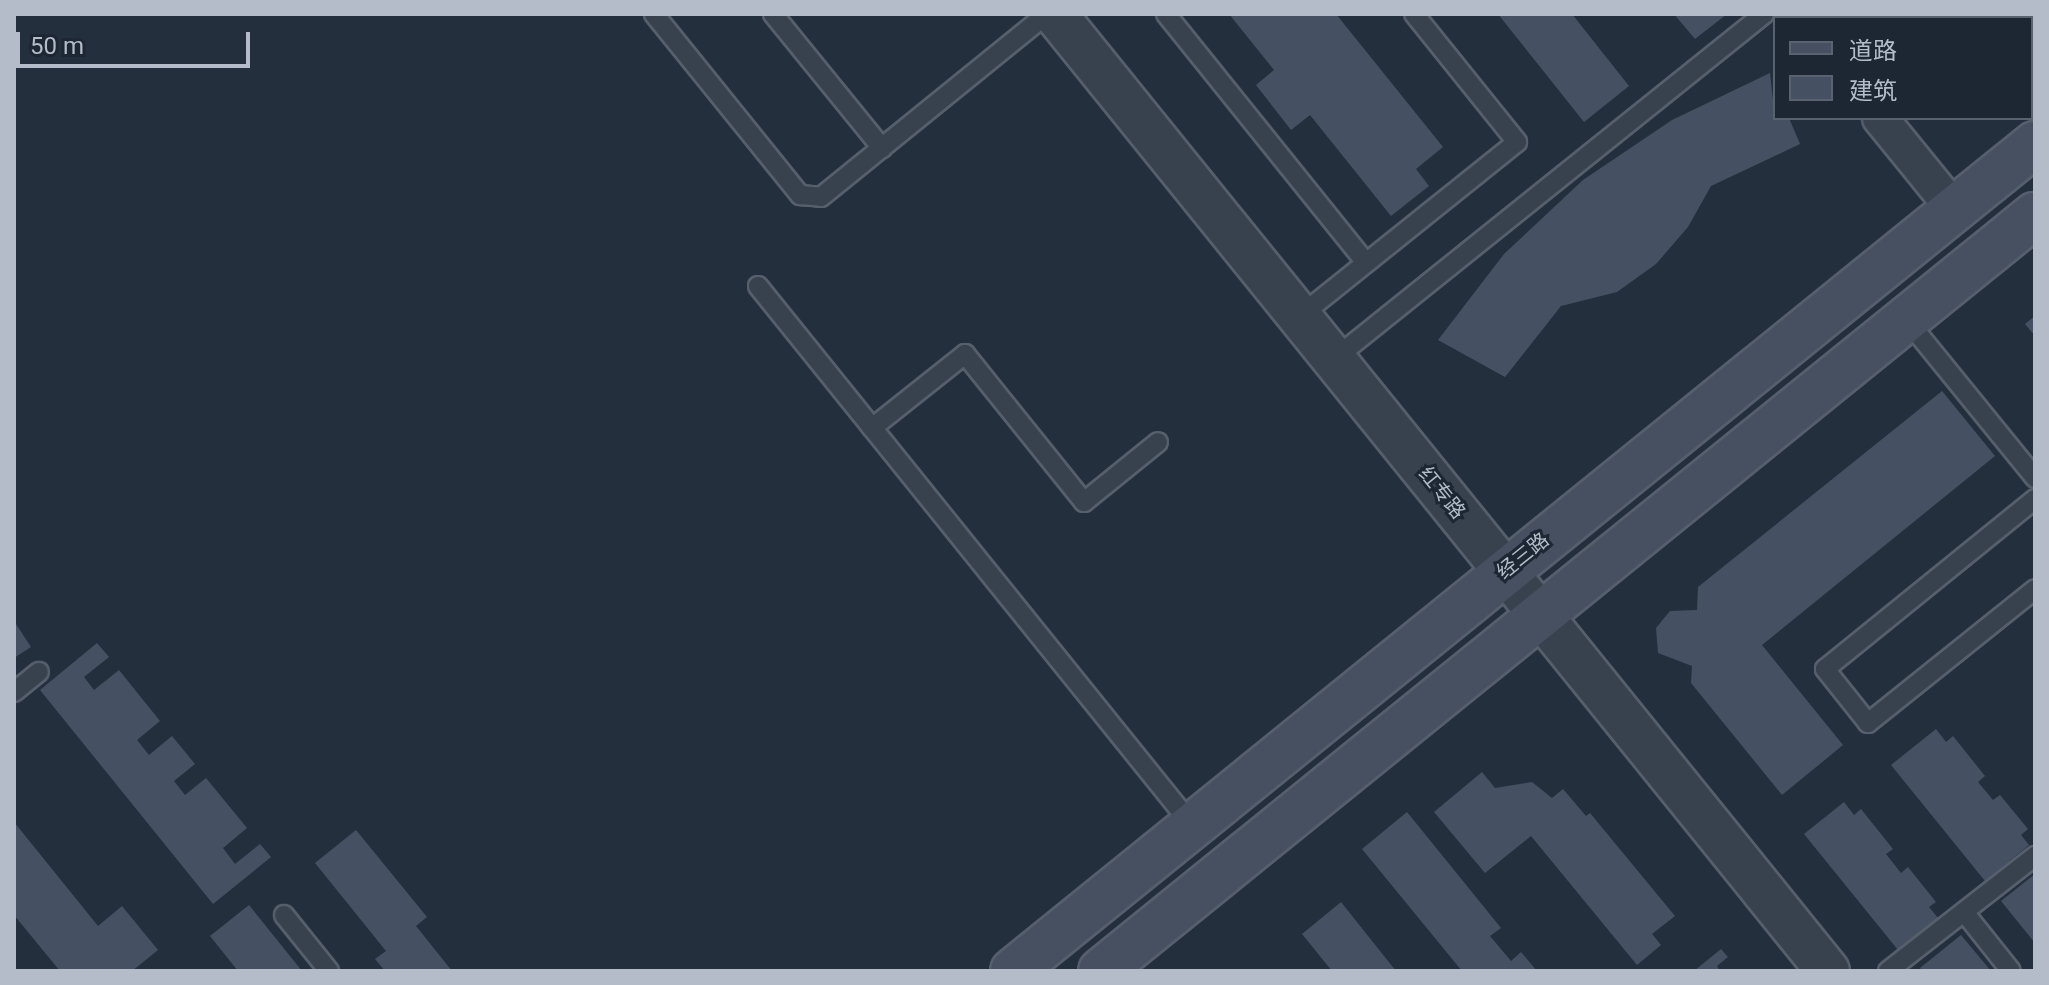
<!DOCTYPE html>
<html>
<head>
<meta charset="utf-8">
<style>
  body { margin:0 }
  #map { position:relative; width:2049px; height:985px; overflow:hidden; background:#242f3e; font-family:Roboto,"Noto Sans SC",sans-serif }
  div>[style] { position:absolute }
  .building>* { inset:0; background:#455162 }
  .roads { filter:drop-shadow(2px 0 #565f6c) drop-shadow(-2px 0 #565f6c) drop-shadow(0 2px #565f6c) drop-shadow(0 -2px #565f6c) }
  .service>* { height:18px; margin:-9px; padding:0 9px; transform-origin:9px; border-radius:9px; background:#38414e }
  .minor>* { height:34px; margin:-17px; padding:0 17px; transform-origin:17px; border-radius:17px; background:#38414e }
  .tertiary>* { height:42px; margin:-21px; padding:0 21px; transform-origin:21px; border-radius:21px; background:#38414e }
  .secondary>* { height:44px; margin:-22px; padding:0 22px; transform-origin:22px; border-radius:22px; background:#465061 }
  span { translate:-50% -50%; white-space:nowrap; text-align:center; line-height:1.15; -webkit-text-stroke:6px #1d2633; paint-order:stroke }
  .street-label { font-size:20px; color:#b4bcc9 }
  .frame { position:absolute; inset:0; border:16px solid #b4bcc9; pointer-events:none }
  .legend { position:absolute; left:1773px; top:16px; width:260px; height:104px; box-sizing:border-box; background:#1d2633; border:2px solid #59626f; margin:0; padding:10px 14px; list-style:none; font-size:24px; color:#b4bcc9 }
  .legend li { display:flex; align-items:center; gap:16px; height:40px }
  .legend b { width:40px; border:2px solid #59626f }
  .scale { position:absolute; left:16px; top:32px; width:234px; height:36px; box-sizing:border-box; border:4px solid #b4bcc9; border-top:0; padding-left:10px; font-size:24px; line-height:28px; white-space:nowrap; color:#b4bcc9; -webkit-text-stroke:6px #1d2633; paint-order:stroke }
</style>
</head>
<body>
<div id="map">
  <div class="building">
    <div style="clip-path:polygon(1229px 14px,1336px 14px,1443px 147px,1416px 169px,1429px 186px,1391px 216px,1310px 115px,1291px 130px,1256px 85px,1274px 70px)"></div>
    <div style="clip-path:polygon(1498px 14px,1572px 14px,1629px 86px,1584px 122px)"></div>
    <div style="clip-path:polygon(1674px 14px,1727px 14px,1695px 39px)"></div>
    <div style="clip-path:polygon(1881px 14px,1978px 14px,1973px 18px)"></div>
    <div style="clip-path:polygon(1770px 73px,1775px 118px,1789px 118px,1800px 144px,1711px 186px,1688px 227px,1656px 264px,1617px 292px,1561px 306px,1505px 377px,1438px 340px,1504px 254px,1583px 180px,1672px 120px)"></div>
    <div style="clip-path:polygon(2035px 316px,2035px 336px,2025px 324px)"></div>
    <div style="clip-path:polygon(1942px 391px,1995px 456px,1762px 645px,1843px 745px,1782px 795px,1691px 683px,1692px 666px,1658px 653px,1656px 628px,1670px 611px,1697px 610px,1698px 587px)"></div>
    <div style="clip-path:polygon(14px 621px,31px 647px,14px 658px)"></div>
    <div style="clip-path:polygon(97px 643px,109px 657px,84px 677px,94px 690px,119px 670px,160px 721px,137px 740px,149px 755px,172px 736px,195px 764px,174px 781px,185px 795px,206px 778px,247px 828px,223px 848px,235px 864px,260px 844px,271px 857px,213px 904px,40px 690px)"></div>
    <div style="clip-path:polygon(1936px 729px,1946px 742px,1953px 736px,1985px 776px,1978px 782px,1993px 800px,2000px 795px,2028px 829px,2021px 835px,2029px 845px,1985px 881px,1891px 765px)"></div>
    <div style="clip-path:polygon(1482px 772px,1495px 788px,1532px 782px,1552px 798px,1563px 789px,1586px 816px,1590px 813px,1675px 916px,1652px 934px,1661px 945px,1637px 965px,1531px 836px,1485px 873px,1434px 812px)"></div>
    <div style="clip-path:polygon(1844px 802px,1854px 815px,1861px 809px,1893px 849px,1886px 854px,1901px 873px,1908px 867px,1936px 902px,1929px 907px,1938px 918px,1898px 950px,1804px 834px)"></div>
    <div style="clip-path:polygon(1407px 812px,1501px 928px,1490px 936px,1511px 961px,1521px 952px,1537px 971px,1462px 971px,1362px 849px)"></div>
    <div style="clip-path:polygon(14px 822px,98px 926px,122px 906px,158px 950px,132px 971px,60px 971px,14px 915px)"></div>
    <div style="clip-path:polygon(356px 830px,427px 917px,416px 926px,452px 971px,385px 971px,375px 959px,386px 951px,315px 863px)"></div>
    <div style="clip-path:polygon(2035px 874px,2035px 943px,2001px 901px)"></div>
    <div style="clip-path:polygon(1341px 902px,1396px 971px,1332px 971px,1302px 934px)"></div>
    <div style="clip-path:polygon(249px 905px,302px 971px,238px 971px,210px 936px)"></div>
    <div style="clip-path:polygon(1961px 935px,1991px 971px,1922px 971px,1920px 968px)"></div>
    <div style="clip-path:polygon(1721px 949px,1728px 957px,1717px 966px,1720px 971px,1694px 971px)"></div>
  </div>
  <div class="roads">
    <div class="service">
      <div style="left:654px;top:14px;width:233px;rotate:51.1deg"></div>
      <div style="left:800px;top:195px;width:21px;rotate:5deg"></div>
      <div style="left:821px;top:197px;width:291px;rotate:-39deg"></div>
      <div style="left:773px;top:14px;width:173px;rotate:50.9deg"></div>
      <div style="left:1166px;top:14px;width:319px;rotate:51.2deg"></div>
      <div style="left:758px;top:286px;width:692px;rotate:51.16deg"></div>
      <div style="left:1300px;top:316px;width:278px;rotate:-38.7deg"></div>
      <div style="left:1517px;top:142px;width:164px;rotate:-128.8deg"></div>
      <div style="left:1906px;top:319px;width:205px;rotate:50.9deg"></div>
      <div style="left:1334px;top:359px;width:551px;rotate:-38.74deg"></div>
      <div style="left:872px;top:428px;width:119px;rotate:-38.5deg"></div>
      <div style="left:965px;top:354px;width:190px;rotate:51.2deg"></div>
      <div style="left:1084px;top:502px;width:95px;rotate:-39deg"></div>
      <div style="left:2035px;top:499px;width:270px;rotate:141deg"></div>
      <div style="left:1825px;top:669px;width:69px;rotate:51.5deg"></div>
      <div style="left:1868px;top:723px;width:214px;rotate:-38.7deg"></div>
      <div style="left:14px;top:692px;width:32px;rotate:-39deg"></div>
      <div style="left:1964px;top:912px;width:75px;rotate:51.5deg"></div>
      <div style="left:284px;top:915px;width:72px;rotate:51.2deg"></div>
      <div style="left:1888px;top:971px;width:187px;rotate:-38deg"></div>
    </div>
    <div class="minor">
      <div style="left:1796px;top:14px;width:6px;rotate:45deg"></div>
      <div style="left:1880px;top:118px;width:117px;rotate:50.9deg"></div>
    </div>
    <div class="tertiary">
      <div style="left:1055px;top:14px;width:1230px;rotate:51.07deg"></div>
    </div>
    <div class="secondary">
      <div style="left:1013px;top:971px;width:1315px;rotate:-38.98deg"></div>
      <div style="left:1101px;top:971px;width:1202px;rotate:-38.99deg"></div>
    </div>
  </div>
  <div class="street-label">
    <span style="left:1442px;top:493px;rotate:51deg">红专路</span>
    <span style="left:1523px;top:556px;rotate:-39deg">经三路</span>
  </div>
  <div class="frame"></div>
  <ul class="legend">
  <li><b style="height:10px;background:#465061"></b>道路</li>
  <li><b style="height:22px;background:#455162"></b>建筑</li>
  </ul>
  <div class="scale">50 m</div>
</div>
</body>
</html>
